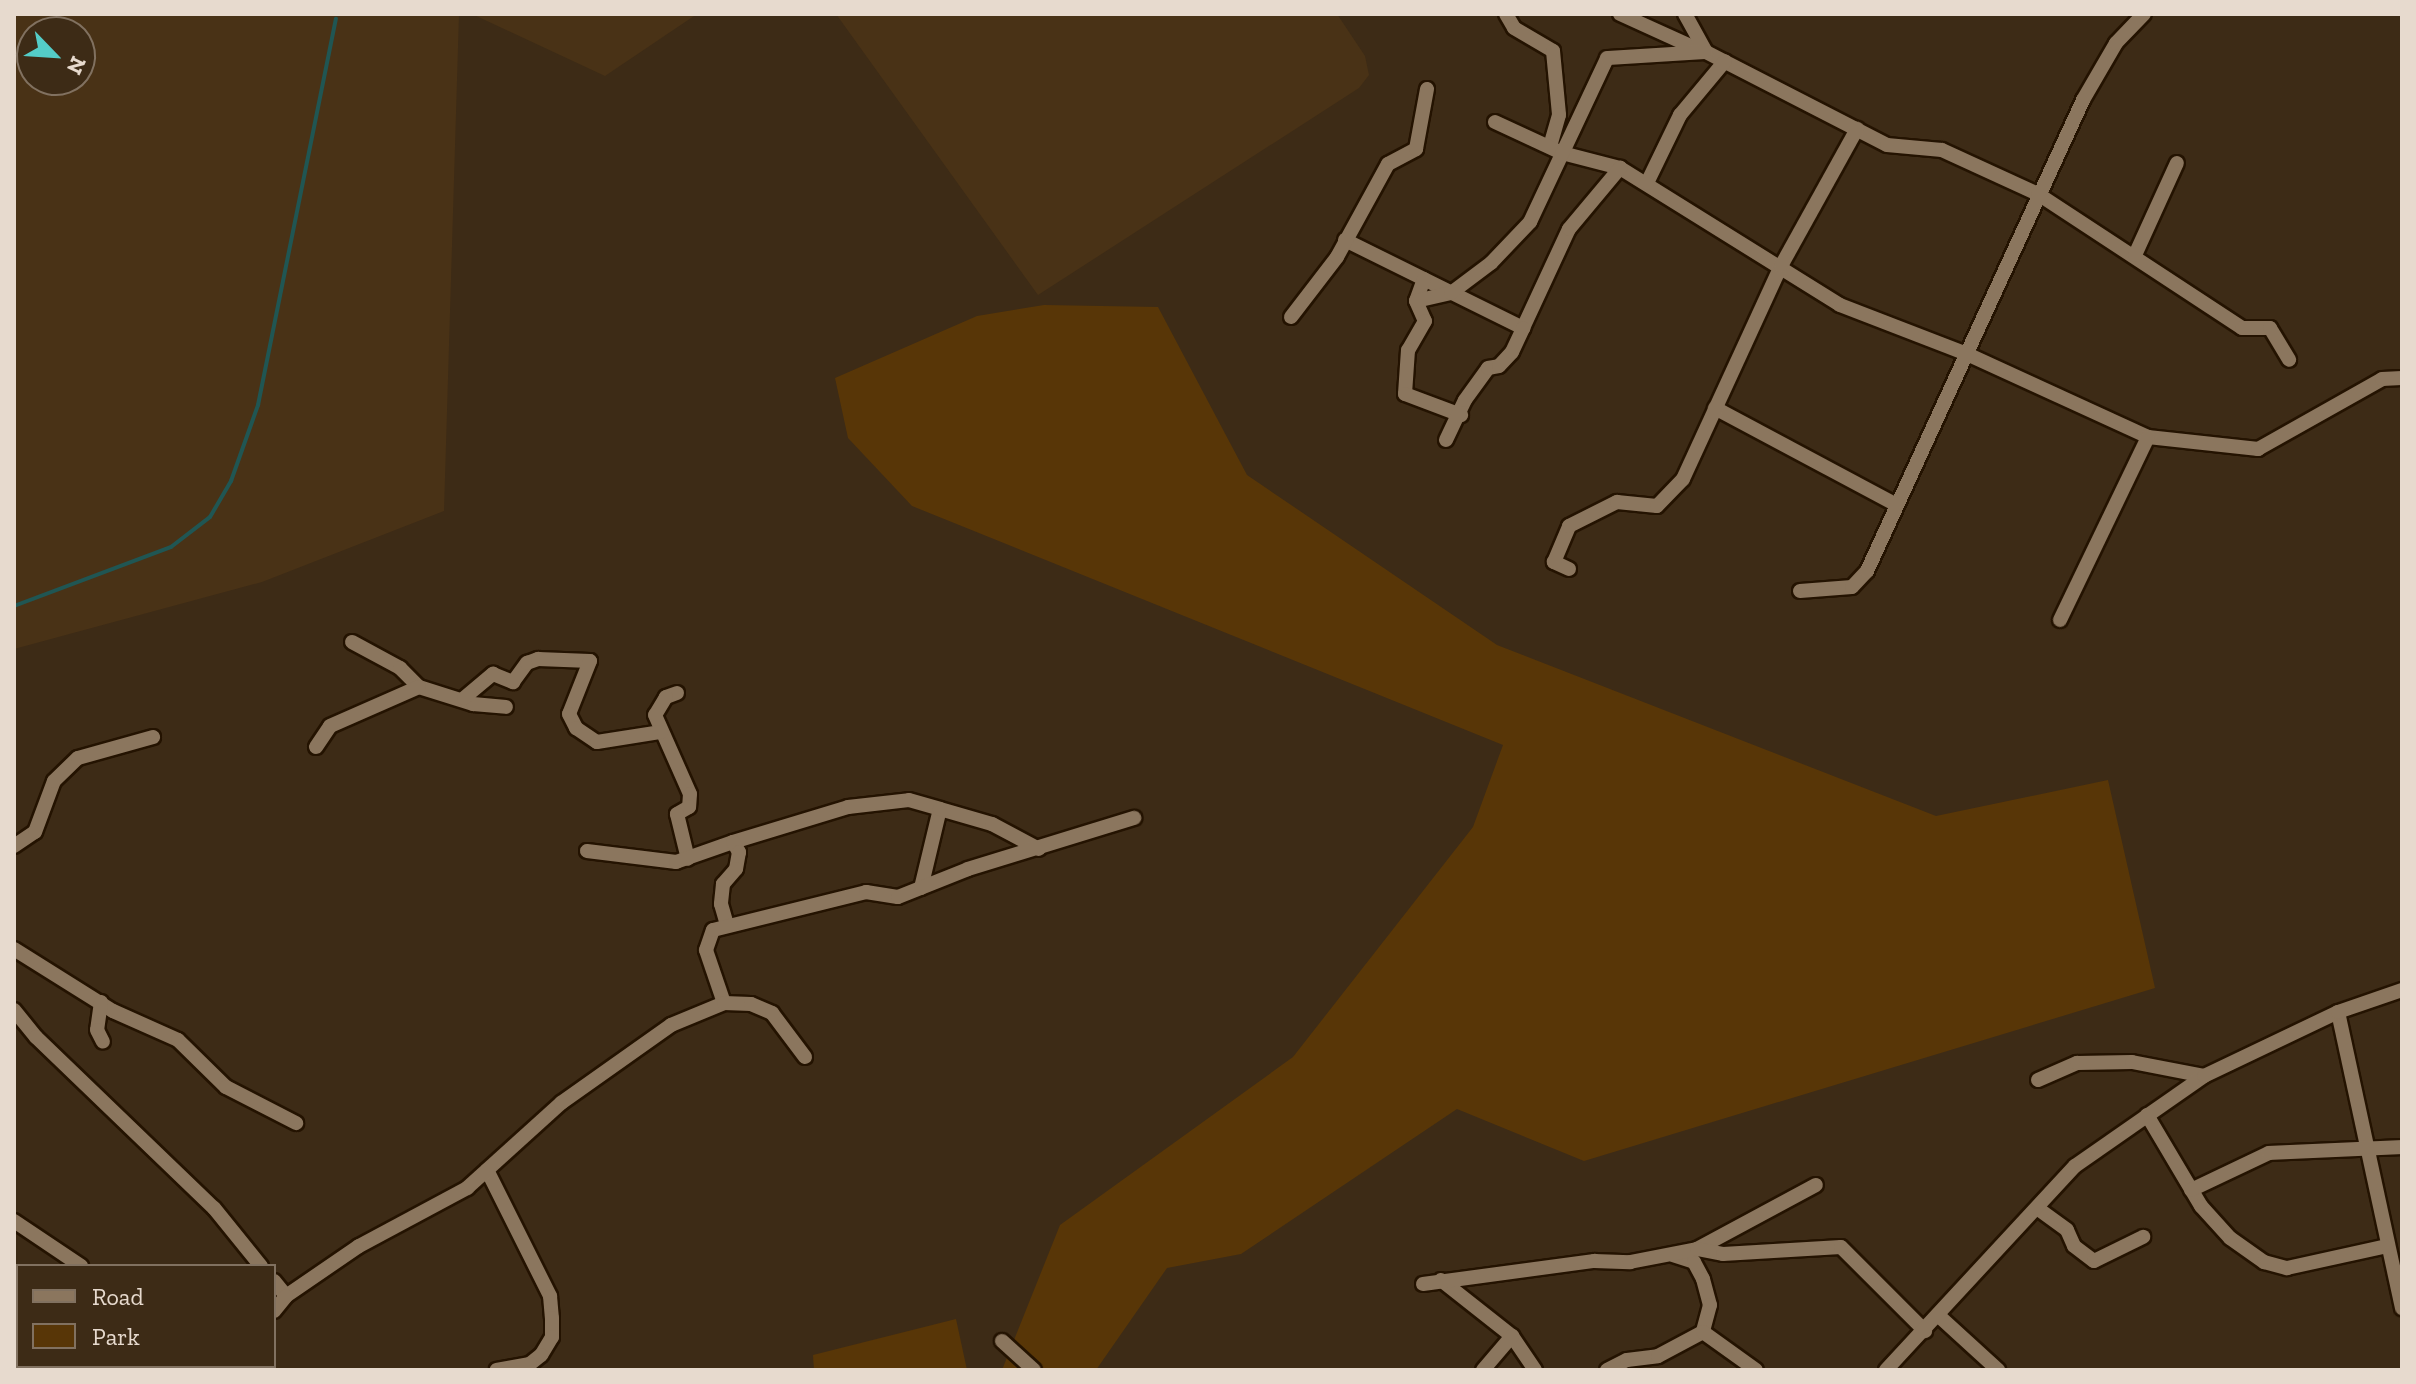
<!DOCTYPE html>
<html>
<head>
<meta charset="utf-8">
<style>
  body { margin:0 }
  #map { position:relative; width:2416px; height:1384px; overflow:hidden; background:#3d2b16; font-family:"Zilla Slab",serif }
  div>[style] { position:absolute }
  .built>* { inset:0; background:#493216 }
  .green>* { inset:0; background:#583607 }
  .stream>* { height:4px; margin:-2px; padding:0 2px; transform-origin:2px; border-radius:2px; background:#205653 }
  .roads { filter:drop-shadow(2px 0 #241301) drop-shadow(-2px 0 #241301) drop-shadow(0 2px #241301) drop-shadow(0 -2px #241301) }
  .street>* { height:14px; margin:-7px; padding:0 7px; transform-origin:7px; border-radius:7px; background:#8b765e }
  span { translate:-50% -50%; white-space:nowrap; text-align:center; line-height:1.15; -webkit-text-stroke:6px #3d2b16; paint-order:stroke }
  .frame { position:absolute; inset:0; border:16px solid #e7dace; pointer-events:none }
  .legend { position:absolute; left:16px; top:1264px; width:260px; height:104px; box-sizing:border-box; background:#3d2b16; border:2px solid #817160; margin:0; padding:10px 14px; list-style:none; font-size:24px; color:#e7dace }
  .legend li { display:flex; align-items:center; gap:16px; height:40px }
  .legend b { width:40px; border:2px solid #817160 }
  .north { position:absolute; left:16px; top:16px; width:80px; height:80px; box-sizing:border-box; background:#3d2b16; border:2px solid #817160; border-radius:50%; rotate:115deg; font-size:22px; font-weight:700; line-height:32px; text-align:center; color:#e7dace }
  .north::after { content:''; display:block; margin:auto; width:28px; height:36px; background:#54cdc8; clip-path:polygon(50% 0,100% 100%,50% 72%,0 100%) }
</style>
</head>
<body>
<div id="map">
  <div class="built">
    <div style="clip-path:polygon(evenodd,14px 14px,459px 14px,444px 511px,262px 582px,14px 649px,14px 14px,32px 32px,80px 32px,80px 80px,32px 80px,32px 32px)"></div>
    <div style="clip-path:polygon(472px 14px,697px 14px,605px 76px)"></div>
    <div style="clip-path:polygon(836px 14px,1337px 14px,1365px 56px,1369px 75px,1359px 88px,1038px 295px)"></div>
  </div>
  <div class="green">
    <div style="clip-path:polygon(1044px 305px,1158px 307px,1247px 475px,1497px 645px,1936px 816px,2108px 780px,2155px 988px,1584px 1161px,1457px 1109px,1241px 1254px,1167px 1268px,1096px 1370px,1002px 1370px,1060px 1225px,1293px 1057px,1473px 827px,1503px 745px,912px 506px,848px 438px,835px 378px,977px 316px)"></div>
    <div style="clip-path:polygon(956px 1319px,967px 1370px,814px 1370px,813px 1355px)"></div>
  </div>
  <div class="stream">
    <div style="left:14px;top:606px;width:168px;rotate:-20.6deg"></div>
    <div style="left:171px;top:547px;width:49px;rotate:-37.6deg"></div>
    <div style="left:210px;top:517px;width:42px;rotate:-59.7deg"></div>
    <div style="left:231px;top:481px;width:81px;rotate:-70.4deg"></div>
    <div style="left:258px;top:405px;width:394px;rotate:-78.6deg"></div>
  </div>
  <div class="roads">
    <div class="street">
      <div style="left:1506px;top:14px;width:16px;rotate:60deg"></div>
      <div style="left:1514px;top:28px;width:45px;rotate:30.5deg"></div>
      <div style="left:1553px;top:51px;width:64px;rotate:84.6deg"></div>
      <div style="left:1559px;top:115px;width:32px;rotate:106deg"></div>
      <div style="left:1620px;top:14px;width:82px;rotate:24.4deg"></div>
      <div style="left:1685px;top:14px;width:43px;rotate:61.1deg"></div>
      <div style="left:1706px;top:52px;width:203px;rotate:27.2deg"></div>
      <div style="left:1887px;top:145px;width:55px;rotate:5.2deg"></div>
      <div style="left:1942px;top:150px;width:106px;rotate:24.6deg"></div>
      <div style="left:2038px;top:194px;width:244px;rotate:33.3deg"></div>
      <div style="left:2242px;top:328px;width:28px"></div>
      <div style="left:2270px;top:328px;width:37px;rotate:59deg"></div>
      <div style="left:1495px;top:122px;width:74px;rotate:24.8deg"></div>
      <div style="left:1562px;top:153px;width:60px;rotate:14.5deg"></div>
      <div style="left:1620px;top:168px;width:259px;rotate:31.9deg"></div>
      <div style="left:1840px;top:305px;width:136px;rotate:21.1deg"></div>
      <div style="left:1967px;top:354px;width:199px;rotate:24.6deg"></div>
      <div style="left:2148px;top:437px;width:111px;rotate:6.2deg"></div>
      <div style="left:2258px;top:449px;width:142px;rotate:-29.4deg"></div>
      <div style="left:2382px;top:379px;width:20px;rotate:-3deg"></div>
      <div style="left:1647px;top:183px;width:76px;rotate:-64.1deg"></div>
      <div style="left:1680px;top:115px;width:70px;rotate:-50.2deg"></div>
      <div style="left:1345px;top:240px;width:199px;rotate:26.3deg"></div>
      <div style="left:1523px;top:328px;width:109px;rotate:-65.1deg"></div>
      <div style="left:1569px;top:229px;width:80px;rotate:-50.1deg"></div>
      <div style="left:2135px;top:255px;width:101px;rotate:-65.5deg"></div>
      <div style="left:1424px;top:279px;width:23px;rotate:110deg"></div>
      <div style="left:1416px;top:301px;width:22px;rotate:66deg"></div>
      <div style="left:1425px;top:321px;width:34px;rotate:120deg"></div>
      <div style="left:1408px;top:350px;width:44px;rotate:93.9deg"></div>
      <div style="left:1405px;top:394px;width:60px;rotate:20.6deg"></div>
      <div style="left:1416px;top:301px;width:36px;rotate:-13deg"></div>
      <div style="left:1451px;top:293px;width:50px;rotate:-36.9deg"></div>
      <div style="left:1491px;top:263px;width:57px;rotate:-46.4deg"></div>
      <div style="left:1530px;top:222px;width:181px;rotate:-64.8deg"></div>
      <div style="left:1607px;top:58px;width:99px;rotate:-3.5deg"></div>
      <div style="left:1291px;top:317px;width:76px;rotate:-52.5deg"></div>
      <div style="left:1337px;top:257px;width:106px;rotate:-61.3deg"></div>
      <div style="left:1388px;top:164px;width:32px;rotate:-28deg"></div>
      <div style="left:1416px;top:149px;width:61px;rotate:-79.6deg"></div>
      <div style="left:1715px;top:408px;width:204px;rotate:28.1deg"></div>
      <div style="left:1446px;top:440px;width:44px;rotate:-64.6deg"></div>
      <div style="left:1465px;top:400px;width:39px;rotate:-54deg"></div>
      <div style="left:1488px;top:368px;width:11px;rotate:-10deg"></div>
      <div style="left:1499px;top:366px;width:19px;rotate:-47deg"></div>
      <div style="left:1512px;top:352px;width:26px;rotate:-65deg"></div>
      <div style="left:1569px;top:569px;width:17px;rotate:-155deg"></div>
      <div style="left:1554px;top:562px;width:39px;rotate:-67deg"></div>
      <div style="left:1569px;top:526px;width:54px;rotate:-26.6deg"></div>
      <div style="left:1617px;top:502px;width:40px;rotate:5.7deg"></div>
      <div style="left:1657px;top:506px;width:37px;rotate:-46deg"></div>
      <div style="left:1683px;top:479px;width:234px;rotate:-65.3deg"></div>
      <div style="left:1781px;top:266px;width:157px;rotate:-61deg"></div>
      <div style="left:1800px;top:591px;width:52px;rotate:-4.4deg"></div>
      <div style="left:1852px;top:587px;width:22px;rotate:-47deg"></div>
      <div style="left:1867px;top:571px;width:518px;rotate:-65.36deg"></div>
      <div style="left:2083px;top:100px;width:66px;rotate:-59.9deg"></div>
      <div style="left:2116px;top:43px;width:40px;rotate:-46deg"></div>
      <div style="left:2060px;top:620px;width:203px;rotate:-64.3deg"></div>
      <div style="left:352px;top:642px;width:55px;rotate:28.4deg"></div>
      <div style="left:400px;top:668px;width:27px;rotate:45deg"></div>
      <div style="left:419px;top:687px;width:57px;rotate:17.5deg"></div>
      <div style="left:473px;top:704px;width:33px;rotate:5deg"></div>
      <div style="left:677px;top:693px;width:12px;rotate:160deg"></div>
      <div style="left:666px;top:697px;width:21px;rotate:121deg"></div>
      <div style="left:655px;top:715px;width:86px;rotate:66.1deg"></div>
      <div style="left:690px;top:794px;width:13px;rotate:94deg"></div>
      <div style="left:689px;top:807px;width:14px;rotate:150deg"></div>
      <div style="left:677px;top:814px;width:46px;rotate:76.3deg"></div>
      <div style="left:464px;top:698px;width:38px;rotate:-40deg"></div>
      <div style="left:493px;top:674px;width:22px;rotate:22deg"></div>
      <div style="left:513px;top:682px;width:24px;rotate:-54deg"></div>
      <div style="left:527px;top:663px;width:12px;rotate:-20deg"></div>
      <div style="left:538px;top:659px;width:52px;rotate:2.2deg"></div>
      <div style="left:590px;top:661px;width:57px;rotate:111.6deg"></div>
      <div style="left:569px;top:714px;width:16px;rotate:63deg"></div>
      <div style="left:576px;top:728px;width:25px;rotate:34deg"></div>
      <div style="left:597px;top:742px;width:65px;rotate:-8.9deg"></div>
      <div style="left:316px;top:747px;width:25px;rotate:-56deg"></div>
      <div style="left:330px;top:726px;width:97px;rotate:-23.7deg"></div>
      <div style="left:733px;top:842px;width:120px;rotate:-16.9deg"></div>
      <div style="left:848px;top:807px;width:61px;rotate:-6.5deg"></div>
      <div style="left:909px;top:800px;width:32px;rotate:16deg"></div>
      <div style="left:14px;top:846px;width:25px;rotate:-34deg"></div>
      <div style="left:35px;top:832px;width:54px;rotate:-69.6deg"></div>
      <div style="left:54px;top:781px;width:33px;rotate:-44deg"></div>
      <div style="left:78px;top:758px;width:78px;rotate:-15.6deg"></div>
      <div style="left:587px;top:851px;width:90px;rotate:7deg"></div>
      <div style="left:676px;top:862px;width:60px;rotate:-19.3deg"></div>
      <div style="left:733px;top:842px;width:12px;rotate:59deg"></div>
      <div style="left:739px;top:852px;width:17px;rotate:100deg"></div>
      <div style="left:736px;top:869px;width:20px;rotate:131deg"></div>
      <div style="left:723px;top:884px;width:20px;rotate:96deg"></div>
      <div style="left:721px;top:904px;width:22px;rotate:74deg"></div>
      <div style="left:921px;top:888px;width:81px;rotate:-76.5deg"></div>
      <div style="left:940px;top:809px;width:54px;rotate:16.1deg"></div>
      <div style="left:992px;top:824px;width:53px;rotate:28deg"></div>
      <div style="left:14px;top:949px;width:117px;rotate:32.1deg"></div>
      <div style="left:113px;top:1011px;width:71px;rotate:24deg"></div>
      <div style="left:178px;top:1040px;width:67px;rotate:44.4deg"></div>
      <div style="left:226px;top:1087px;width:79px;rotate:27.2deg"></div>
      <div style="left:101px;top:1002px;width:28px;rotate:98deg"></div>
      <div style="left:97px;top:1030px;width:13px;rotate:63deg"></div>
      <div style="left:724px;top:1003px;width:56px;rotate:-108.8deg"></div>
      <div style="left:706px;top:950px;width:21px;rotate:-71deg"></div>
      <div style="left:713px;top:930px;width:158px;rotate:-13.9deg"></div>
      <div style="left:866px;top:892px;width:32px;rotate:9deg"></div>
      <div style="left:898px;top:897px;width:75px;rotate:-21.8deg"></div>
      <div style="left:968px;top:869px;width:174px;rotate:-17.1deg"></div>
      <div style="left:14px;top:1010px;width:35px;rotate:51deg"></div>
      <div style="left:36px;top:1037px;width:247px;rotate:43.9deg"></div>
      <div style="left:214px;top:1208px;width:75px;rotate:51deg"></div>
      <div style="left:2338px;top:1012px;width:303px;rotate:77.8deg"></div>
      <div style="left:2038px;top:1080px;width:43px;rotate:-23.6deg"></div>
      <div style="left:2077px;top:1063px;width:55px;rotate:-1deg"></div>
      <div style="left:2132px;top:1062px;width:73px;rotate:11deg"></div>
      <div style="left:2147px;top:1115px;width:106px;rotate:59.3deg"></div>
      <div style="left:2201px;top:1206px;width:43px;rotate:47.8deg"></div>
      <div style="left:2230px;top:1238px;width:42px;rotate:35.2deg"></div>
      <div style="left:2264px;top:1262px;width:24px;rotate:15deg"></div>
      <div style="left:2287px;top:1268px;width:102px;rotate:-12.4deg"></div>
      <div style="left:487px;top:1170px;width:141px;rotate:63.4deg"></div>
      <div style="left:550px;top:1296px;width:22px;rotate:85deg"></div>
      <div style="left:552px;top:1318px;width:19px;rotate:90deg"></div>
      <div style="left:552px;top:1337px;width:21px;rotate:121deg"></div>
      <div style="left:541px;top:1355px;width:14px;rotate:141deg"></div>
      <div style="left:530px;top:1364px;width:34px;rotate:170deg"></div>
      <div style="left:2191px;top:1190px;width:86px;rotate:-25.4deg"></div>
      <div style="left:2269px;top:1153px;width:133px;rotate:-2.6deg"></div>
      <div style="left:2037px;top:1208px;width:37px;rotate:36deg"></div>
      <div style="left:2067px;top:1230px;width:17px;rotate:66deg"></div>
      <div style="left:2074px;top:1246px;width:25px;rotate:37deg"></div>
      <div style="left:2094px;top:1261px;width:55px;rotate:-26.1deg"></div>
      <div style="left:14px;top:1221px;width:81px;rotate:33.9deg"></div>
      <div style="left:1697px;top:1249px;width:135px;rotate:-28.3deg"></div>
      <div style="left:1673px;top:1255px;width:22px;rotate:18deg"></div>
      <div style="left:1694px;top:1262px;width:19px;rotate:62deg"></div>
      <div style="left:1703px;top:1279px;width:27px;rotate:75deg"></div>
      <div style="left:1710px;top:1305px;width:28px;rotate:105deg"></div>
      <div style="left:1441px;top:1280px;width:90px;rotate:38.3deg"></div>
      <div style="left:1512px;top:1336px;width:41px;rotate:55.9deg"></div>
      <div style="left:274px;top:1281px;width:19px;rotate:51deg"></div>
      <div style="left:286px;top:1296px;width:88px;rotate:-34.4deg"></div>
      <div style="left:359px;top:1246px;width:123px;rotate:-28.2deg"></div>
      <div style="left:467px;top:1188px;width:127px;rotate:-42.1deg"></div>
      <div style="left:561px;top:1103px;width:135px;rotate:-35.3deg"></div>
      <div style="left:671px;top:1025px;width:57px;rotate:-22.5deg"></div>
      <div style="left:724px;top:1003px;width:27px;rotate:2deg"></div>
      <div style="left:751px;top:1004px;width:23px;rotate:23deg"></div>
      <div style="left:772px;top:1013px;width:55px;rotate:53.1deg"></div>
      <div style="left:1423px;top:1284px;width:173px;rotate:-7.7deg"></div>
      <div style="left:1594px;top:1261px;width:36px;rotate:2deg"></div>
      <div style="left:1630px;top:1262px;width:68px;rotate:-11deg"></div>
      <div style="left:1697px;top:1249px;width:26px;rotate:11deg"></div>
      <div style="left:1723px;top:1254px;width:118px;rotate:-3.4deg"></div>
      <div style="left:1841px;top:1247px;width:119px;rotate:45deg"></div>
      <div style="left:274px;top:1311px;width:19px;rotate:-51deg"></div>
      <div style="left:1940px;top:1317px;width:79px;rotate:42.4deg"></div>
      <div style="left:1002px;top:1341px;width:43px;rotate:42.2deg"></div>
      <div style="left:1483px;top:1370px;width:45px;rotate:-49.5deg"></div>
      <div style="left:1607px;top:1370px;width:22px;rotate:-27deg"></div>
      <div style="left:1627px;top:1360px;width:31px;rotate:-7deg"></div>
      <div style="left:1658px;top:1356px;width:51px;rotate:-28.1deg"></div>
      <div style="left:1703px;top:1332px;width:65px;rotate:35.6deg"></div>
      <div style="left:1886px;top:1370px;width:278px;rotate:-47.2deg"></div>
      <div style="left:2075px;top:1166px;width:157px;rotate:-34.9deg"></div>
      <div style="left:2204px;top:1076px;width:148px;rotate:-25.5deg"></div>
      <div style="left:2338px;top:1012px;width:68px;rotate:-19deg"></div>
    </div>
  </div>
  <div class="frame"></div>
  <ul class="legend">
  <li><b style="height:10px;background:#8b765e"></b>Road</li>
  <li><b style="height:22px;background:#583607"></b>Park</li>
  </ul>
  <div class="north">N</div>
</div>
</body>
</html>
